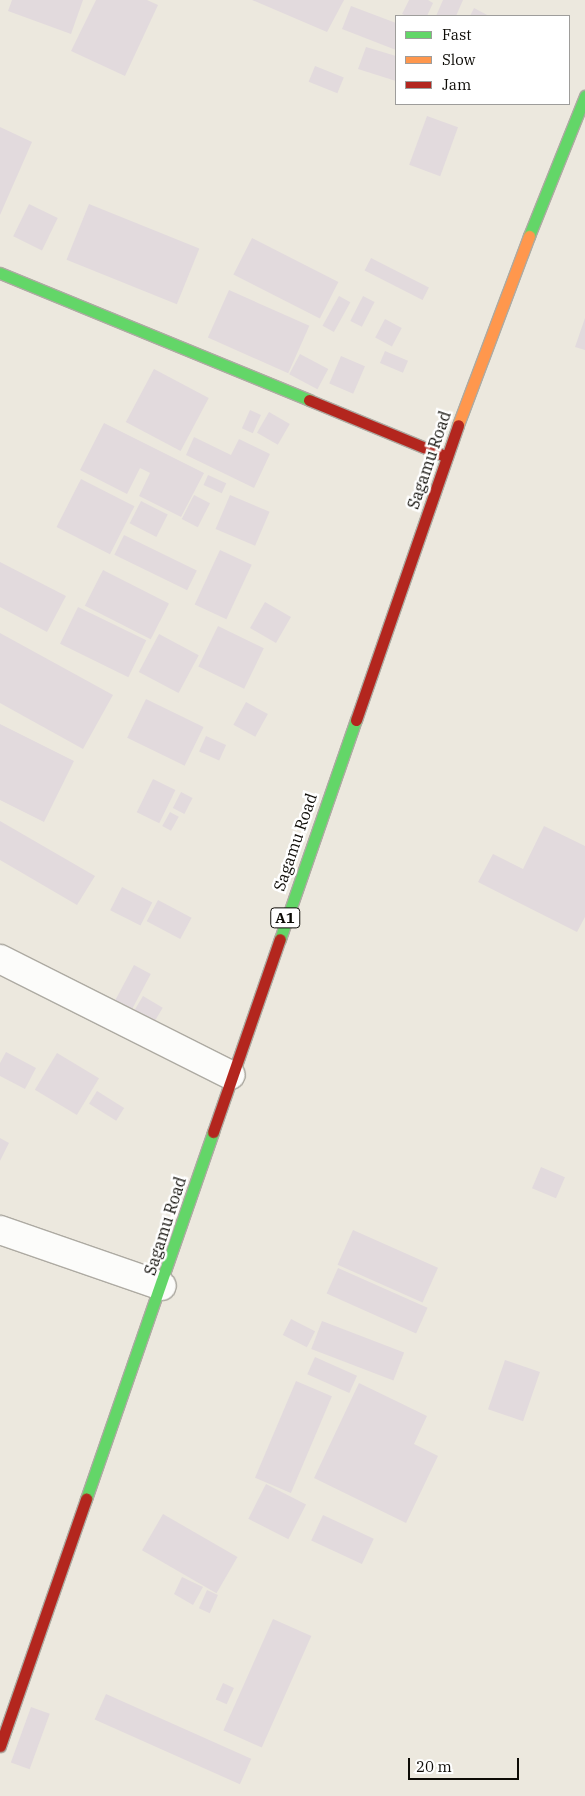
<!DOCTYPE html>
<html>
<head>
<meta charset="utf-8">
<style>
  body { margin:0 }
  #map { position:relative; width:585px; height:1796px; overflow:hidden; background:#ece8de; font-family:"IBM Plex Serif",serif }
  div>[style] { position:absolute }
  .building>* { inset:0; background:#e2dadd; transform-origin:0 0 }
  .roads { filter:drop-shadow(1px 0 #adaaa2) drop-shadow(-1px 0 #adaaa2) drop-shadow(0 1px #adaaa2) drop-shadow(0 -1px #adaaa2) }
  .street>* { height:28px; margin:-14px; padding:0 14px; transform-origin:14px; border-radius:14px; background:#fcfcfa }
  .fast>* { height:11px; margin:-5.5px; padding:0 5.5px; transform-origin:5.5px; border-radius:5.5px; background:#63d668 }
  .slow>* { height:11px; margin:-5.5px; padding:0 5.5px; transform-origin:5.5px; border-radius:5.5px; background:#ff974d }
  .jam>* { height:11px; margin:-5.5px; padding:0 5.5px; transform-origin:5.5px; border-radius:5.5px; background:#b3261e }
  span { translate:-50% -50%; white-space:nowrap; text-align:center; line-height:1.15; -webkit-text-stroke:5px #fff; paint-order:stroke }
  .shield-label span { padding:1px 4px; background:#fff; border:1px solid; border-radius:4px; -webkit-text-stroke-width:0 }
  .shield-label { font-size:15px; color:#0d0b06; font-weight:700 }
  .street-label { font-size:16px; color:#0d0b06 }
  .legend { position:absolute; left:395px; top:15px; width:175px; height:90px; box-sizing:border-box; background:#fff; border:1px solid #9e9d9b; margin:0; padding:6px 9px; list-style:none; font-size:15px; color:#0d0b06 }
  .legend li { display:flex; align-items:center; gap:10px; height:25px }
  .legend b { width:25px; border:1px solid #9e9d9b }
  .scale { position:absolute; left:408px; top:1758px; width:111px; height:22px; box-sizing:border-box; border:2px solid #0d0b06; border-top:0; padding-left:6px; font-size:15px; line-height:18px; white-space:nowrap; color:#0d0b06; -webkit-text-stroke:4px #fff; paint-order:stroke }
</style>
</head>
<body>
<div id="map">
  <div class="building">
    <div style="clip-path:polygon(12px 0,83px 0,71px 34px,8px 11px)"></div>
    <div style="clip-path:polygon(96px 0,147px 0,158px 5px,125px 76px,71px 51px)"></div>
    <div style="clip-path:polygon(252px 0,344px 0,327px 32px)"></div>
    <div style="clip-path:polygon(409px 0,428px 0,433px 3px,427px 16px,407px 16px,402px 14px)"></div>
    <div style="clip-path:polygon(443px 0,463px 0,456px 16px,436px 16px)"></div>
    <div style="clip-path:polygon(351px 6px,396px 23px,396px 50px,342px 29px)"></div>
    <div style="clip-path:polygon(474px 8px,489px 16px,470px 16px)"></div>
    <div style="clip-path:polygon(366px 47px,396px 56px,396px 81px,358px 69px)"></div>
    <div style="left:315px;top:66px;width:31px;height:17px;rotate:22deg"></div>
    <div style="left:427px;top:116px;width:33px;height:52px;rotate:20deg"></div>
    <div style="clip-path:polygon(0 127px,32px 142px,0 215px)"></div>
    <div style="left:29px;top:204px;width:32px;height:36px;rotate:26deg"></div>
    <div style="left:89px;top:204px;width:119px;height:60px;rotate:22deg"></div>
    <div style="left:252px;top:238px;width:97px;height:41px;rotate:27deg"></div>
    <div style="left:371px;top:258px;width:65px;height:14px;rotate:27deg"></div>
    <div style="left:229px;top:290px;width:88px;height:52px;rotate:24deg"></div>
    <div style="left:339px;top:296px;width:13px;height:34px;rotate:29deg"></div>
    <div style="left:363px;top:296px;width:13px;height:28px;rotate:27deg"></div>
    <div style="clip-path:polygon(585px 318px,585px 350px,575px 347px)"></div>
    <div style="left:385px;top:319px;width:19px;height:21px;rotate:28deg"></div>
    <div style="left:385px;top:351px;width:25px;height:13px;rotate:23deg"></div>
    <div style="left:300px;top:354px;width:32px;height:23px;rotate:28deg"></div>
    <div style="left:341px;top:356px;width:26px;height:30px;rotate:23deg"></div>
    <div style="left:154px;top:369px;width:62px;height:60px;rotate:28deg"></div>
    <div style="left:250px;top:410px;width:12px;height:20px;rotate:24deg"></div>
    <div style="left:269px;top:412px;width:24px;height:24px;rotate:30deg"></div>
    <div style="clip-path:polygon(104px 423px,204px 473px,181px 517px,139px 496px,150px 473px,140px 468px,127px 494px,80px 470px)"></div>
    <div style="clip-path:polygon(194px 437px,231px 455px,239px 439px,270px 454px,254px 488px,186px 455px)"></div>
    <div style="left:208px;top:475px;width:20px;height:11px;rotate:24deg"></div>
    <div style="left:81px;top:479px;width:60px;height:54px;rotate:27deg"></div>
    <div style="left:194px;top:495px;width:18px;height:27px;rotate:27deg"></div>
    <div style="left:230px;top:495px;width:43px;height:37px;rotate:23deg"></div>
    <div style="left:141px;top:501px;width:30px;height:25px;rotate:27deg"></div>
    <div style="left:124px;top:535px;width:81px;height:22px;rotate:26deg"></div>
    <div style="left:220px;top:550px;width:35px;height:60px;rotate:25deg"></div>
    <div style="clip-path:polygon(0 562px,66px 596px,47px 632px,0 607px)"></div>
    <div style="left:103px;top:570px;width:74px;height:40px;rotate:27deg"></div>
    <div style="left:265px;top:602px;width:30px;height:30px;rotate:30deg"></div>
    <div style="left:78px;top:607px;width:76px;height:41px;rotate:26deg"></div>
    <div style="left:218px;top:626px;width:51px;height:45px;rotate:26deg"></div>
    <div style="clip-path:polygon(0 633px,113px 695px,83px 749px,0 703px)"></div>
    <div style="left:159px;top:634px;width:45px;height:43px;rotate:28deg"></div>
    <div style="left:146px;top:699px;width:64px;height:43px;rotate:26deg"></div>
    <div style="left:246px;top:702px;width:25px;height:26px;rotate:29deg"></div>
    <div style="clip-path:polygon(0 724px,74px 761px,44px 822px,0 800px)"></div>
    <div style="left:206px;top:736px;width:22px;height:17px;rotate:24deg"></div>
    <div style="left:153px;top:779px;width:25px;height:37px;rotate:26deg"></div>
    <div style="left:181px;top:792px;width:13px;height:18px;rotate:27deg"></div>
    <div style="left:170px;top:812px;width:10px;height:16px;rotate:29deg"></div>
    <div style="clip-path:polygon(0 821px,95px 876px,77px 905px,0 860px)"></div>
    <div style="clip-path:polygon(544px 826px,585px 846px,585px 917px,577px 932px,478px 882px,493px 854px,523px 869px)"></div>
    <div style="left:122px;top:887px;width:34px;height:26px;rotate:27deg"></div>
    <div style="left:158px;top:900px;width:38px;height:24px;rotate:28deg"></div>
    <div style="left:134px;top:965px;width:19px;height:51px;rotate:28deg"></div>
    <div style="left:143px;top:996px;width:23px;height:17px;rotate:31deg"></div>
    <div style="clip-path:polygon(6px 1052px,36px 1068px,25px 1089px,0 1076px,0 1063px)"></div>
    <div style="left:57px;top:1053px;width:49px;height:43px;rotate:31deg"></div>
    <div style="left:97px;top:1091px;width:32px;height:15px;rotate:32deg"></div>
    <div style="clip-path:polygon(0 1138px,9px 1143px,0 1161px)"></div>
    <div style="left:541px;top:1167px;width:26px;height:23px;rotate:23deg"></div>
    <div style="left:353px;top:1230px;width:93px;height:38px;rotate:24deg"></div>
    <div style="left:338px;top:1268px;width:98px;height:28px;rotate:24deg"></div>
    <div style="left:291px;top:1319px;width:27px;height:18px;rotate:27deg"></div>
    <div style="left:322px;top:1321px;width:88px;height:30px;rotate:21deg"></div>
    <div style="left:315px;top:1357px;width:46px;height:19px;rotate:24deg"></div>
    <div style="left:505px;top:1360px;width:37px;height:52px;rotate:19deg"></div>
    <div style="left:296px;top:1381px;width:39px;height:105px;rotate:23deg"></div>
    <div style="clip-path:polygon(359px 1383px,427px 1416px,414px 1444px,438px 1456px,406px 1523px,314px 1478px)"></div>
    <div style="left:266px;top:1484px;width:45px;height:39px;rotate:27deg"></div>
    <div style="left:163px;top:1514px;width:86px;height:42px;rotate:30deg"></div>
    <div style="left:323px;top:1515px;width:56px;height:28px;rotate:25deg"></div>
    <div style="clip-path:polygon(182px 1577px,203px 1587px,193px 1605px,174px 1594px)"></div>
    <div style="left:207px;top:1590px;width:12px;height:20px;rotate:24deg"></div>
    <div style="left:273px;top:1619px;width:42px;height:122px;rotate:24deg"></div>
    <div style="left:223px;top:1683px;width:12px;height:18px;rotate:24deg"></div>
    <div style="left:106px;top:1694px;width:159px;height:28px;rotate:24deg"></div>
    <div style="left:31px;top:1707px;width:20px;height:59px;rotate:20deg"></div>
  </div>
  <div class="roads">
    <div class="street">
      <div style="left:0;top:959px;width:258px;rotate:26.7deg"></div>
      <div style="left:0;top:1230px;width:171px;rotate:19.1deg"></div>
    </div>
    <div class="fast">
      <div style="left:529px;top:236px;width:151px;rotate:-68.2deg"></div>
      <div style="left:0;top:273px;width:334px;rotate:22.3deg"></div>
      <div style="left:280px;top:939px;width:232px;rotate:-70.9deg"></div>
      <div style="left:86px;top:1499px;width:388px;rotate:-70.9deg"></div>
    </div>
    <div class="slow">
      <div style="left:458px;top:425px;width:202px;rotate:-69.4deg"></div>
    </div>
    <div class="jam">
      <div style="left:309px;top:400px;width:149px;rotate:22.4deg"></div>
      <div style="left:356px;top:720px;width:312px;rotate:-70.9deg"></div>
      <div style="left:213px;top:1132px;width:204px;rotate:-70.9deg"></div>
      <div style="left:0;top:1746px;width:262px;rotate:-70.8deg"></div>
    </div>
  </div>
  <div class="shield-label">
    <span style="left:285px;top:918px">A1</span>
  </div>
  <div class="street-label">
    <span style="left:429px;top:460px;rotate:-71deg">Sagamu Road</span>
    <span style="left:295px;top:842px;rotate:-71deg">Sagamu Road</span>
    <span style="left:165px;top:1226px;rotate:-72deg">Sagamu Road</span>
  </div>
  <ul class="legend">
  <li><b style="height:6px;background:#63d668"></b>Fast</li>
  <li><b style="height:6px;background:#ff974d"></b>Slow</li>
  <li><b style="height:6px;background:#b3261e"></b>Jam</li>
  </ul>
  <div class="scale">20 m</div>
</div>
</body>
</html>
